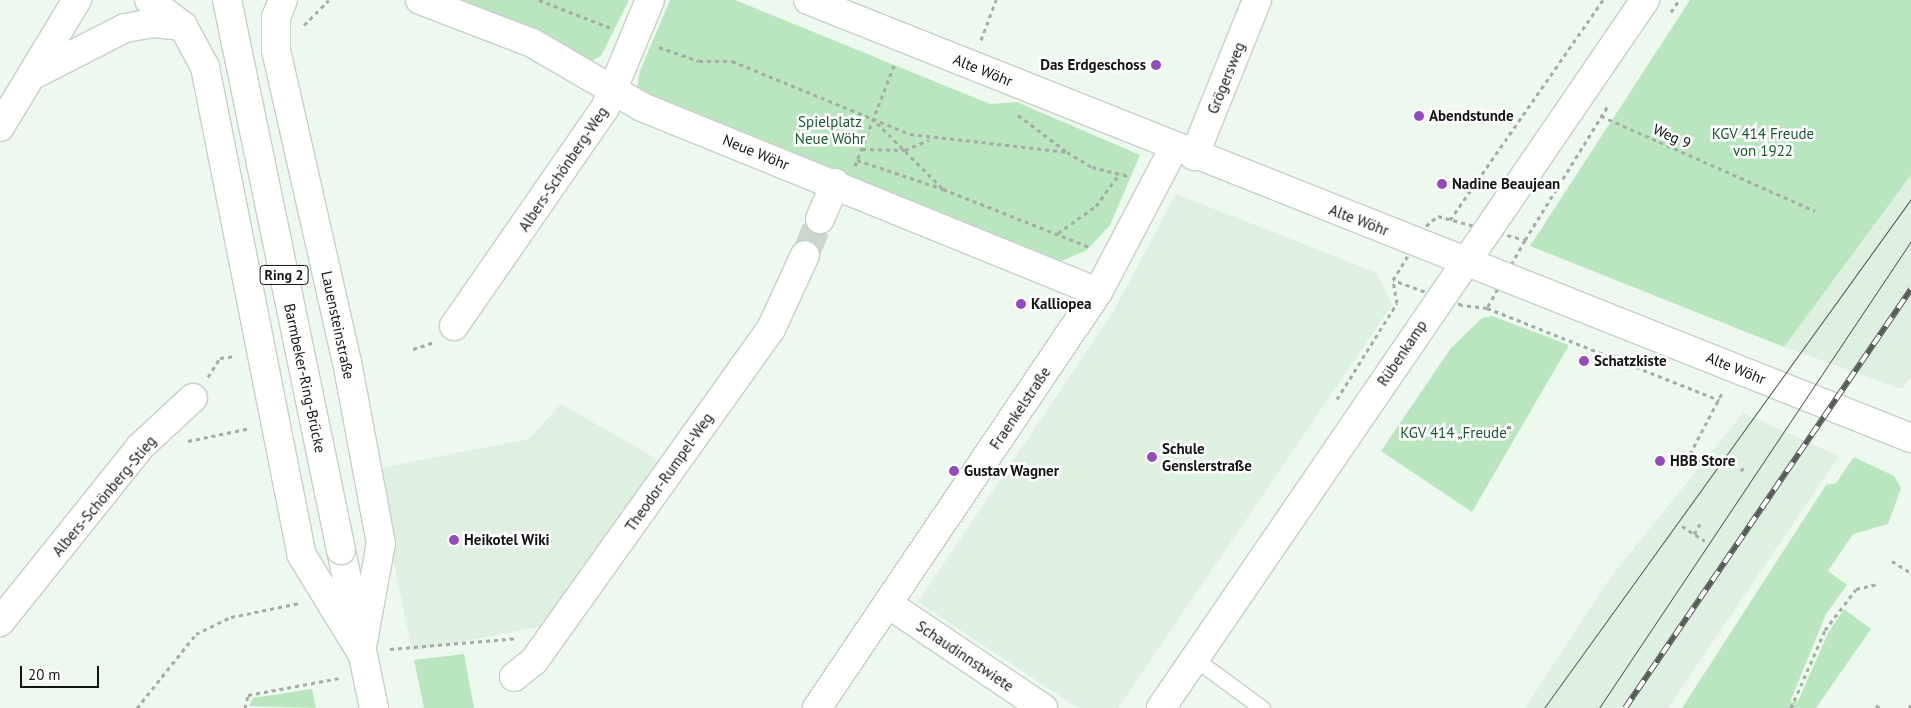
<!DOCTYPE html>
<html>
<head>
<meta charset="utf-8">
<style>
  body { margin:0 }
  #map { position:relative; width:1911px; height:708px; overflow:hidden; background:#edf8ee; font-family:"PT Sans",sans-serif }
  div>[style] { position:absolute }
  .built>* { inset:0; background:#def0e0 }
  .green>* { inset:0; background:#bae6bf }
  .street-tunnel>* { height:28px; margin-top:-14px; transform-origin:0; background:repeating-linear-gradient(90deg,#ccd6cd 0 28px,transparent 0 42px) }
  .path>* { height:3px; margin-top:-1.5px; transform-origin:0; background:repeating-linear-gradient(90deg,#a4aca5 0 4px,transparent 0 8px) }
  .roads { filter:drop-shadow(1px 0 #c6d0c7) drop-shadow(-1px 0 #c6d0c7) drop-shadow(0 1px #c6d0c7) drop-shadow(0 -1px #c6d0c7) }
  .lane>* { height:15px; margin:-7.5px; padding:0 7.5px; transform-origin:7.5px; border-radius:7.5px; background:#fff }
  .street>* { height:28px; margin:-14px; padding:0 14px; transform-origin:14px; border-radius:14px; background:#fff }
  .secondary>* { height:28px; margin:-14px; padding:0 14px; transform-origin:14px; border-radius:14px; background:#fff }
  .primary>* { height:28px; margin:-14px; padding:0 14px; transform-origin:14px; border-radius:14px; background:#fff }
  .tram>* { height:1px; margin:-0.5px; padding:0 0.5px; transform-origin:0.5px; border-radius:0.5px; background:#555b56 }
  .rail>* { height:5.5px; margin-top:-2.75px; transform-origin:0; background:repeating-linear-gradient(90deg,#fff 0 11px,#555b56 0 22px); box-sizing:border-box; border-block:1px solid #555b56 }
  .bridges { filter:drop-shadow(1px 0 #c6d0c7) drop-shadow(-1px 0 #c6d0c7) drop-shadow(0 1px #c6d0c7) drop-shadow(0 -1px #c6d0c7) }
  .primary-bridge>* { height:28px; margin:-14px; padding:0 14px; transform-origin:14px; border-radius:14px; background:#fff }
  .dots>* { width:14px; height:14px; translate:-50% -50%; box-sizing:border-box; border:2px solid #fff; border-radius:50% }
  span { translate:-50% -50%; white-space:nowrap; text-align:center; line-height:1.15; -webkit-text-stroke:5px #fff; paint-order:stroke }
  .shield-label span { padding:1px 4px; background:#fff; border:1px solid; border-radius:4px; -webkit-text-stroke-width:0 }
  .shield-label { font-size:14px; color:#131714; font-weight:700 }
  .poi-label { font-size:15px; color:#131714; font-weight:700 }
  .right { translate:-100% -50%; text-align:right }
  .left { translate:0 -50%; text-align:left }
  .street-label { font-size:15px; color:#131714 }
  .park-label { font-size:15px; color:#155a28 }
  .scale { position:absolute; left:20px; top:666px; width:79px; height:22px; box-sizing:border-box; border:2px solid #131714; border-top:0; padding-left:6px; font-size:15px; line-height:18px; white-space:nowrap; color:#131714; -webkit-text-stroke:4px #fff; paint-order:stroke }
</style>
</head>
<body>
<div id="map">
  <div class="built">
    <div style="clip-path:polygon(1911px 175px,1911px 377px,1902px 389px,1784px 347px)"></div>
    <div style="clip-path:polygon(1176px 194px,1377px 273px,1392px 305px,1118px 708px,1078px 708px,918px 602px,1113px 312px)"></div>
    <div style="clip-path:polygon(561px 404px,660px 461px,544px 626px,412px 651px,375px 469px,529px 439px)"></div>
    <div style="clip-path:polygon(1743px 413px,1839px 456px,1668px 708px,1525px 708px,1610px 578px)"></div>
  </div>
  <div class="green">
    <div style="clip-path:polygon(443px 0,629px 0,601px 56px,587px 63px)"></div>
    <div style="clip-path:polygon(670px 0,735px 0,990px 104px,1017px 102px,1140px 155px,1110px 225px,1087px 250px,1057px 263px,645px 98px,637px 87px,640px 71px)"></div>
    <div style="clip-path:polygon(1690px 0,1911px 0,1911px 175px,1784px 347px,1530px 246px)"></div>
    <div style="clip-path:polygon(1492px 316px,1569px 345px,1472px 512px,1381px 451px,1451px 348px,1482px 318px)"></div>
    <div style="clip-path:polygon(1854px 457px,1894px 476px,1901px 488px,1888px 524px,1853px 534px,1828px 571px,1847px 585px,1826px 614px,1790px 702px,1798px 701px,1828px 633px,1844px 609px,1871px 629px,1816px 708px,1682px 708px,1826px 485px,1836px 483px)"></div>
    <div style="clip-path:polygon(464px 654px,474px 708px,424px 708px,414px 660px)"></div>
    <div style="clip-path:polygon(312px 689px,316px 708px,249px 706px,253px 698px)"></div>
  </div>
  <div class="street-tunnel">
    <div style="left:805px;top:255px;width:39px;rotate:-67deg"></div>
  </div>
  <div class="path">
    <div style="left:539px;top:0;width:77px;rotate:21.3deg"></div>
    <div style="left:1671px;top:12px;width:14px;rotate:-56deg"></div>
    <div style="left:304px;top:25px;width:35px;rotate:-45deg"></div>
    <div style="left:981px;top:40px;width:43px;rotate:-69.4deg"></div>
    <div style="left:659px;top:47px;width:42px;rotate:19.3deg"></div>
    <div style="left:699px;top:61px;width:33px"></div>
    <div style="left:732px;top:61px;width:192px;rotate:22.3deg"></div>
    <div style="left:910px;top:134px;width:158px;rotate:6.5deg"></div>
    <div style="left:1067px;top:152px;width:29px;rotate:31deg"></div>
    <div style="left:1092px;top:167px;width:38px;rotate:14deg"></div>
    <div style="left:1018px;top:115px;width:61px;rotate:37.1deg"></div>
    <div style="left:1601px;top:116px;width:234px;rotate:23.9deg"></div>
    <div style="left:877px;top:123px;width:93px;rotate:45deg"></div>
    <div style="left:943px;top:189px;width:160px;rotate:21.6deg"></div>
    <div style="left:862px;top:149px;width:43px;rotate:1.3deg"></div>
    <div style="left:905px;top:150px;width:26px;rotate:-23deg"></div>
    <div style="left:857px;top:160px;width:91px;rotate:18.6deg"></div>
    <div style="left:855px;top:166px;width:110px;rotate:-68.8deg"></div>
    <div style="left:1438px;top:216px;width:90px;rotate:15.4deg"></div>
    <div style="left:1525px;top:240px;width:78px;rotate:119.2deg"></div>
    <div style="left:1487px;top:308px;width:25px;rotate:-173deg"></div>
    <div style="left:1462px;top:305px;width:73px;rotate:-160.1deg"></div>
    <div style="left:1393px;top:280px;width:63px;rotate:-58.6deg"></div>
    <div style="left:1426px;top:226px;width:16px;rotate:-40deg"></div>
    <div style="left:1450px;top:220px;width:268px;rotate:-55.2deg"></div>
    <div style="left:1058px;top:233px;width:47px;rotate:-35.4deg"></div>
    <div style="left:1096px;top:206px;width:39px;rotate:-54deg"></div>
    <div style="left:1525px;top:240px;width:160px;rotate:-58.3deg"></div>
    <div style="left:1487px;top:308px;width:250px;rotate:21.6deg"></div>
    <div style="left:413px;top:349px;width:22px;rotate:-18deg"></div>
    <div style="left:208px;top:377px;width:22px;rotate:-58deg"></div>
    <div style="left:220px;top:358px;width:16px;rotate:-7deg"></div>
    <div style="left:1337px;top:399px;width:113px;rotate:-58deg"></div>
    <div style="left:1397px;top:303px;width:23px;rotate:-100deg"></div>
    <div style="left:188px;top:441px;width:64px;rotate:-11.7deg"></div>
    <div style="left:1702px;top:463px;width:15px;rotate:-143deg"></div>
    <div style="left:1690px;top:454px;width:69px;rotate:-62.3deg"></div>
    <div style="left:1741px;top:471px;width:5px;rotate:-53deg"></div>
    <div style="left:1682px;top:526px;width:27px;rotate:33deg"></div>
    <div style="left:1694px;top:534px;width:12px;rotate:-59deg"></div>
    <div style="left:1892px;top:561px;width:22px;rotate:32deg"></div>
    <div style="left:390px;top:649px;width:128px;rotate:-4.9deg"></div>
    <div style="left:1876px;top:705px;width:5px;rotate:37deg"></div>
    <div style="left:137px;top:708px;width:95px;rotate:-51.4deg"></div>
    <div style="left:196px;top:634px;width:39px;rotate:-26deg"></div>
    <div style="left:231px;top:617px;width:70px;rotate:-11.5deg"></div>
    <div style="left:245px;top:708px;width:13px;rotate:-77deg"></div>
    <div style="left:248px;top:695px;width:94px;rotate:-10.5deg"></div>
    <div style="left:1791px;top:708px;width:85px;rotate:-66.4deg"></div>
    <div style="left:1825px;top:630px;width:51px;rotate:-52.9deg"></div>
    <div style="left:1856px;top:589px;width:22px;rotate:-13deg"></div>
    <div style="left:1909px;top:708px;width:4px;rotate:-56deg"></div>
  </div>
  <div class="roads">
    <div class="lane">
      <div style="left:1195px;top:659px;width:83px;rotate:36.2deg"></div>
    </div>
    <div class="street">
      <div style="left:149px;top:0;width:43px;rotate:37.4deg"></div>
      <div style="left:183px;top:26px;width:47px;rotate:61.8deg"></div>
      <div style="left:205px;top:67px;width:496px;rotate:78.8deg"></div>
      <div style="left:301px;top:554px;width:115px;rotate:58.5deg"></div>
      <div style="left:283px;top:0;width:18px;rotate:112deg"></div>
      <div style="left:276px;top:17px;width:33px;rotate:90deg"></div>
      <div style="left:276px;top:50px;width:320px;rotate:77.2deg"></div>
      <div style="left:347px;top:362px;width:184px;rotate:79.4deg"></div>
      <div style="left:381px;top:543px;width:111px;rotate:100.4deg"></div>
      <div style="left:420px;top:0;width:120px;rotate:21deg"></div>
      <div style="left:532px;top:43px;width:127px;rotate:30.2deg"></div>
      <div style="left:642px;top:107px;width:492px;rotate:22.1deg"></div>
      <div style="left:35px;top:74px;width:101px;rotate:-27.1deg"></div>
      <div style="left:125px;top:28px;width:28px;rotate:-10deg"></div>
      <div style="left:153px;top:23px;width:30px;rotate:6deg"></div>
      <div style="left:1194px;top:156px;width:168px;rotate:-68deg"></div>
      <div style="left:820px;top:219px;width:39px;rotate:-67deg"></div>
      <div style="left:454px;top:326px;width:265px;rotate:-55.3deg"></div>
      <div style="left:605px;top:108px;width:117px;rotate:-67.4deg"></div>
      <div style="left:888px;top:604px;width:187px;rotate:33.9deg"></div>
      <div style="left:0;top:622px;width:224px;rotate:-51.3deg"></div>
      <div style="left:140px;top:447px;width:72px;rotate:-42.8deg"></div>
      <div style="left:514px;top:677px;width:26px;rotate:-39deg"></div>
      <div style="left:534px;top:661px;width:408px;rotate:-54.5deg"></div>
      <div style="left:771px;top:329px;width:81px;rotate:-65.3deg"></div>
      <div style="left:817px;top:708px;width:502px;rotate:-55.96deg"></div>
      <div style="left:1098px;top:292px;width:163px;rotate:-62.2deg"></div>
    </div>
    <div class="secondary">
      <div style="left:808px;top:0;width:1187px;rotate:21.66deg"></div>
      <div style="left:0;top:127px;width:149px;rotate:-58.8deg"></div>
      <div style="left:1161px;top:708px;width:858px;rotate:-55.64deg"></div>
    </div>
    <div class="primary">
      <div style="left:341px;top:550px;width:161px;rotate:78.2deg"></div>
    </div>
  </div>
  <div class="tram">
    <div style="left:1544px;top:708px;width:628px;rotate:-54.21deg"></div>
    <div style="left:1599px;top:708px;width:562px;rotate:-56.25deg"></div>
  </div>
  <div class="rail">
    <div style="left:1625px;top:708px;width:507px;rotate:-55.68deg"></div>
  </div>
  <div class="bridges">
    <div class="primary-bridge">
      <div style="left:227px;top:0;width:562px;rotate:78.29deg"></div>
    </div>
  </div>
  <div class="dots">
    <div style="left:1156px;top:65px;background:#954bbe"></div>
    <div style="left:1419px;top:116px;background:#954bbe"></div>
    <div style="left:1442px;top:184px;background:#954bbe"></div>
    <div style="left:1021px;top:304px;background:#954bbe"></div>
    <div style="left:1584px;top:361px;background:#954bbe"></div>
    <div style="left:1152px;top:457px;background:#954bbe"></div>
    <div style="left:1660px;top:461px;background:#954bbe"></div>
    <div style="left:954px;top:471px;background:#954bbe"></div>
    <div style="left:454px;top:540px;background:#954bbe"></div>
  </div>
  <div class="shield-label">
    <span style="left:284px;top:275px">Ring 2</span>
  </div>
  <div class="poi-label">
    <span class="right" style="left:1146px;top:65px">Das Erdgeschoss</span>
    <span class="left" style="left:1429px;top:116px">Abendstunde</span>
    <span class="left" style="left:1452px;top:184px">Nadine Beaujean</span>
    <span class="left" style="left:1031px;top:304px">Kalliopea</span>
    <span class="left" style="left:1594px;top:361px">Schatzkiste</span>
    <span class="left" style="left:1162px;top:457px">Schule<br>Genslerstraße</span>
    <span class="left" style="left:1670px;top:461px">HBB Store</span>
    <span class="left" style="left:964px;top:471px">Gustav Wagner</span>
    <span class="left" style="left:464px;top:540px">Heikotel Wiki</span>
  </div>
  <div class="street-label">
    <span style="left:983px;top:70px;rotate:22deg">Alte Wöhr</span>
    <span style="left:1226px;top:78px;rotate:-68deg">Grögersweg</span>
    <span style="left:1672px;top:136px;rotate:24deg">Weg 9</span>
    <span style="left:756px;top:152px;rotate:22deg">Neue Wöhr</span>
    <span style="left:563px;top:169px;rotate:-56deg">Albers-Schönberg-Weg</span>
    <span style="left:1359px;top:220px;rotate:21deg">Alte Wöhr</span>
    <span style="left:338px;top:325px;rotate:78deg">Lauensteinstraße</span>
    <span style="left:1402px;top:353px;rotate:-56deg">Rübenkamp</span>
    <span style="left:1736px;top:368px;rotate:22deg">Alte Wöhr</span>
    <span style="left:305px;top:378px;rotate:78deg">Barmbeker-Ring-Brücke</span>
    <span style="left:1020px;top:408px;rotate:-56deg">Fraenkelstraße</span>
    <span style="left:669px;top:472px;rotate:-55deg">Theodor-Rumpel-Weg</span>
    <span style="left:104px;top:496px;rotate:-50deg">Albers-Schönberg-Stieg</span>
    <span style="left:965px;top:656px;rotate:34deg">Schaudinnstwiete</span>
  </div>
  <div class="park-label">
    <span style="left:830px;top:130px">Spielplatz<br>Neue Wöhr</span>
    <span style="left:1763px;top:142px">KGV 414 Freude<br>von 1922</span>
    <span style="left:1456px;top:433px">KGV 414 „Freude“</span>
  </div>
  <div class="scale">20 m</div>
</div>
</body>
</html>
